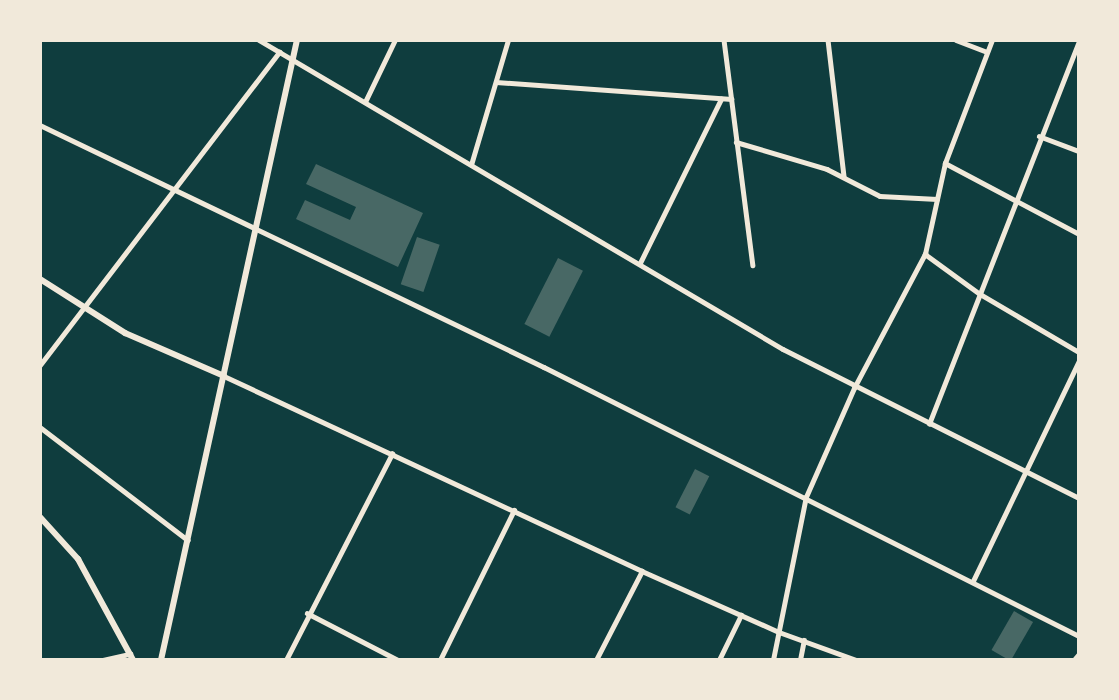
<!DOCTYPE html>
<html>
<head>
<meta charset="utf-8">
<style>
  body { margin:0 }
  #map { position:relative; width:1119px; height:700px; overflow:hidden; background:#0f3d3e; font-family:Commissioner,sans-serif }
  div>[style] { position:absolute }
  .building>* { inset:0; background:#486865; transform-origin:0 0 }
  .minor>* { height:4.5px; margin:-2.25px; padding:0 2.25px; transform-origin:2.25px; border-radius:2.25px; background:#f1e9da }
  .tertiary>* { height:6px; margin:-3px; padding:0 3px; transform-origin:3px; border-radius:3px; background:#f1e9da }
  span { translate:-50% -50%; white-space:nowrap; text-align:center; line-height:1.15; -webkit-text-stroke:6px #f1e9da; paint-order:stroke }
  .frame { position:absolute; inset:0; border:42px solid #f1e9da; pointer-events:none }
</style>
</head>
<body>
<div id="map">
  <div class="building">
    <div style="clip-path:polygon(316px 164px,423px 213px,398px 267px,296px 219px,305px 200px,350px 220px,356px 207px,306px 184px)"></div>
    <div style="left:417px;top:237px;width:24px;height:50px;rotate:19deg"></div>
    <div style="left:558px;top:258px;width:28px;height:74px;rotate:27deg"></div>
    <div style="left:695px;top:469px;width:16px;height:43px;rotate:27deg"></div>
    <div style="left:1014px;top:611px;width:22px;height:45px;rotate:30deg"></div>
  </div>
  <div class="minor">
    <div style="left:259px;top:40px;width:608px;rotate:30.53deg"></div>
    <div style="left:783px;top:349px;width:331px;rotate:26.7deg"></div>
    <div style="left:724px;top:40px;width:227px;rotate:82.7deg"></div>
    <div style="left:828px;top:40px;width:138px;rotate:83.3deg"></div>
    <div style="left:956px;top:40px;width:33px;rotate:21deg"></div>
    <div style="left:496px;top:82px;width:236px;rotate:4.1deg"></div>
    <div style="left:365px;top:102px;width:69px;rotate:-64.2deg"></div>
    <div style="left:40px;top:125px;width:559px;rotate:25.65deg"></div>
    <div style="left:544px;top:367px;width:599px;rotate:26.69deg"></div>
    <div style="left:1039px;top:136px;width:43px;rotate:20.6deg"></div>
    <div style="left:736px;top:142px;width:95px;rotate:16.5deg"></div>
    <div style="left:827px;top:169px;width:59px;rotate:27deg"></div>
    <div style="left:880px;top:196px;width:57px;rotate:3deg"></div>
    <div style="left:945px;top:163px;width:152px;rotate:27.9deg"></div>
    <div style="left:471px;top:165px;width:130px;rotate:-73.5deg"></div>
    <div style="left:925px;top:254px;width:68px;rotate:36deg"></div>
    <div style="left:980px;top:294px;width:115px;rotate:30.4deg"></div>
    <div style="left:640px;top:263px;width:183px;rotate:-63.7deg"></div>
    <div style="left:40px;top:365px;width:394px;rotate:-52.6deg"></div>
    <div style="left:224px;top:376px;width:461px;rotate:25deg"></div>
    <div style="left:642px;top:571px;width:150px;rotate:24deg"></div>
    <div style="left:779px;top:632px;width:82px;rotate:20deg"></div>
    <div style="left:929px;top:424px;width:411px;rotate:-68.6deg"></div>
    <div style="left:40px;top:427px;width:186px;rotate:37.4deg"></div>
    <div style="left:973px;top:581px;width:244px;rotate:-64.3deg"></div>
    <div style="left:307px;top:613px;width:102px;rotate:27.3deg"></div>
    <div style="left:103px;top:660px;width:28px;rotate:-13deg"></div>
    <div style="left:286px;top:660px;width:232px;rotate:-62.8deg"></div>
    <div style="left:440px;top:660px;width:167px;rotate:-63.7deg"></div>
    <div style="left:596px;top:660px;width:100px;rotate:-62.7deg"></div>
    <div style="left:719px;top:660px;width:50px;rotate:-63.9deg"></div>
    <div style="left:773px;top:660px;width:166px;rotate:-78.6deg"></div>
    <div style="left:806px;top:497px;width:119px;rotate:-66.2deg"></div>
    <div style="left:854px;top:388px;width:152px;rotate:-62.1deg"></div>
    <div style="left:925px;top:254px;width:93px;rotate:-77.6deg"></div>
    <div style="left:945px;top:163px;width:132px;rotate:-69.1deg"></div>
    <div style="left:800px;top:660px;width:20px;rotate:-79deg"></div>
    <div style="left:1074px;top:660px;width:8px;rotate:-50deg"></div>
  </div>
  <div class="tertiary">
    <div style="left:40px;top:279px;width:101px;rotate:32.4deg"></div>
    <div style="left:125px;top:333px;width:108px;rotate:23.5deg"></div>
    <div style="left:40px;top:517px;width:57px;rotate:47.9deg"></div>
    <div style="left:78px;top:559px;width:115px;rotate:61.4deg"></div>
    <div style="left:161px;top:660px;width:635px;rotate:-77.63deg"></div>
  </div>
  <div class="frame"></div>
</div>
</body>
</html>
